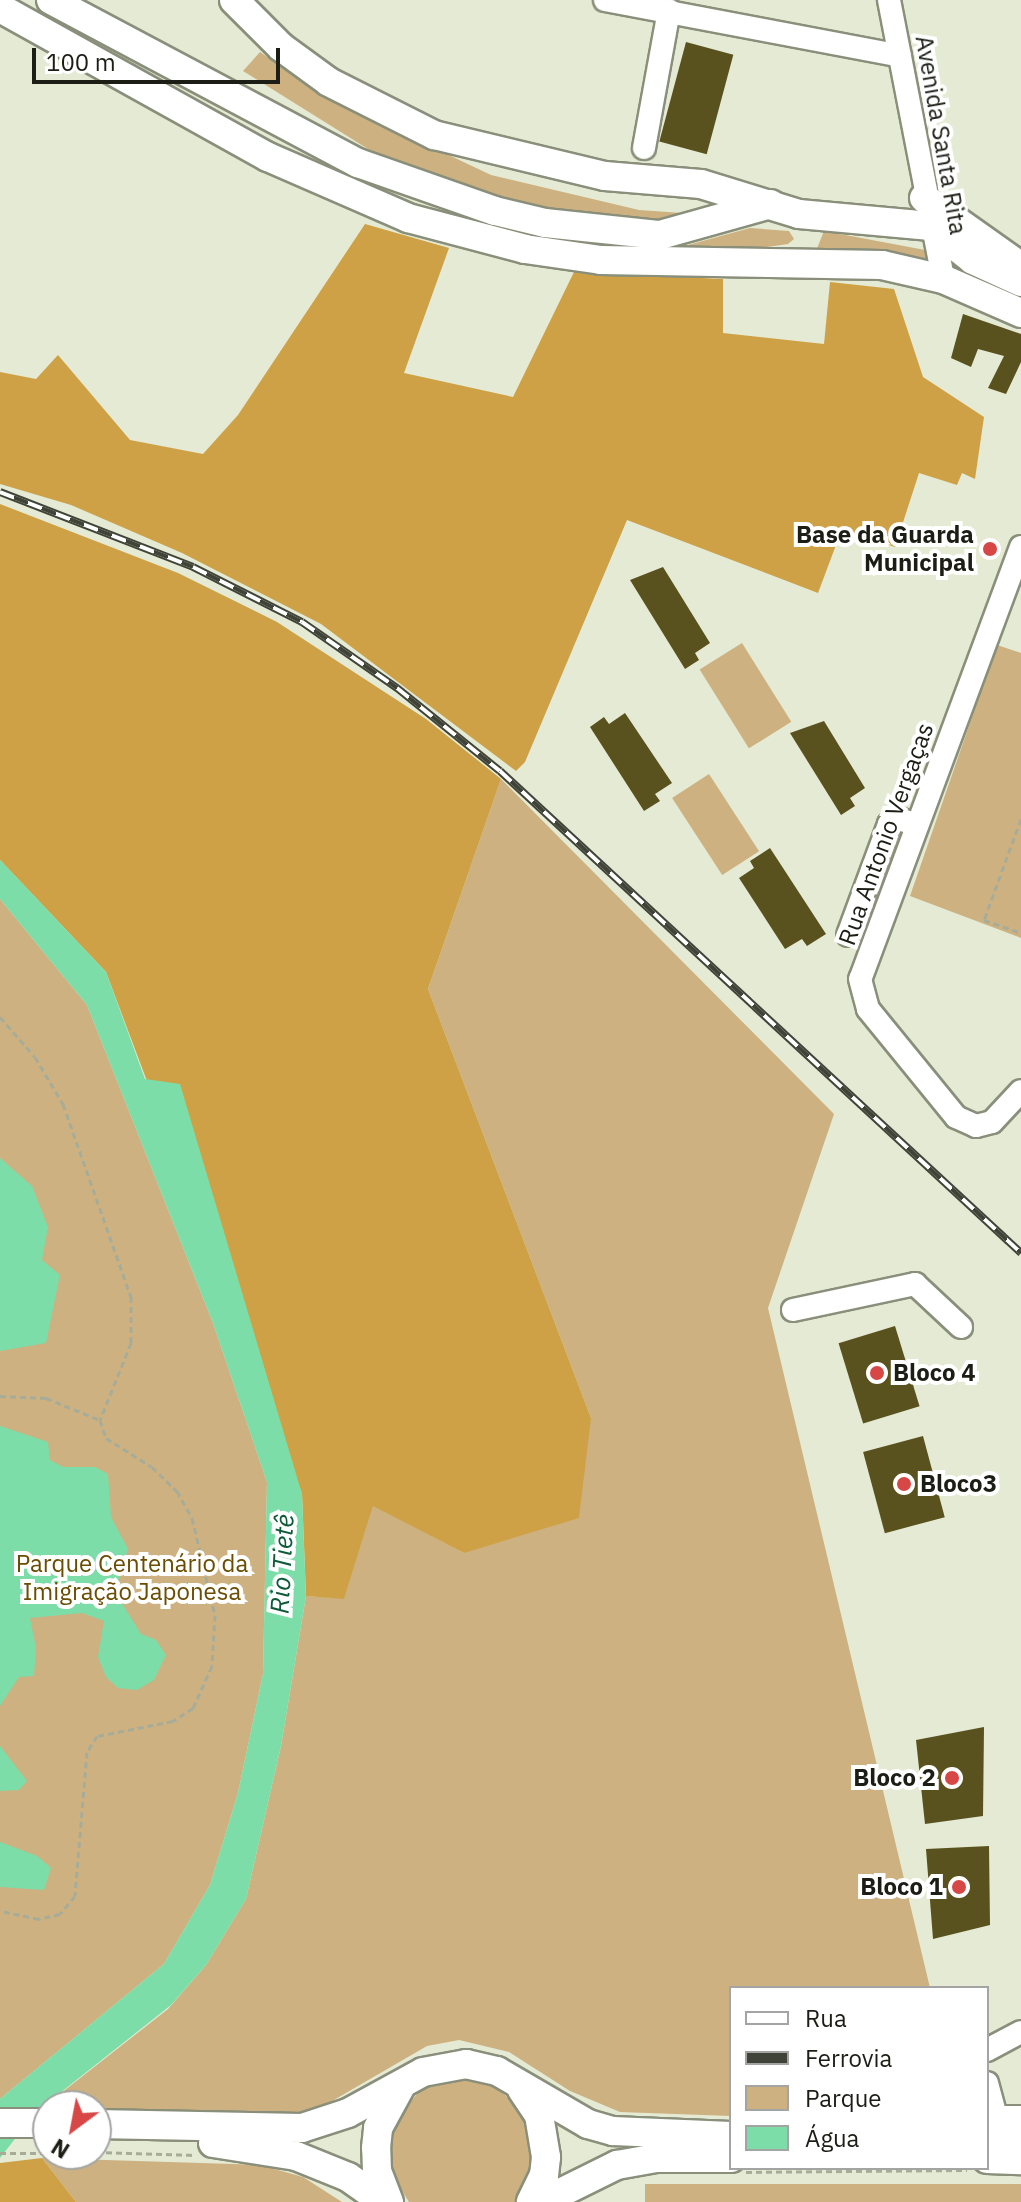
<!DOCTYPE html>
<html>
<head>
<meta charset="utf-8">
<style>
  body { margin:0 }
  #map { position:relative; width:1021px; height:2202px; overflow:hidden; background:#e4ead3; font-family:"IBM Plex Sans",sans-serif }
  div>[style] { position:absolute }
  .green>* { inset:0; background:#cdb180; transform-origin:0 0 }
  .forest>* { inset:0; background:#cea146 }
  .water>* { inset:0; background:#7cdda8 }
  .building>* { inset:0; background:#5a521e; transform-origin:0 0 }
  .path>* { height:3px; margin-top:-1.5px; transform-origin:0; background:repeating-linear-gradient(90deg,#a7ac99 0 6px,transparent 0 10px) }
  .roads { filter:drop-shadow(2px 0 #898f7a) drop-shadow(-2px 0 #898f7a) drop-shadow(0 2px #898f7a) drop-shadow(0 -2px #898f7a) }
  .minor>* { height:22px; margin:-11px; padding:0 11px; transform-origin:11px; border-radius:11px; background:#fff }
  .major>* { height:28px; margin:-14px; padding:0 14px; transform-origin:14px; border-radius:14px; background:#fff }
  .rail>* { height:8px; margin-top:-4px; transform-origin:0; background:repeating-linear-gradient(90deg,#fff 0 15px,#404338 0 30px); box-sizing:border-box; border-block:2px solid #404338 }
  .dots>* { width:22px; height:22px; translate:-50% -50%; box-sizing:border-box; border:4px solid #fff; border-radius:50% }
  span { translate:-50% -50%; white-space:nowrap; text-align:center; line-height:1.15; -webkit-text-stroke:8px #fff; paint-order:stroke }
  .street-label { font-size:24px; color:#1c1e16 }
  .poi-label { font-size:24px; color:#1c1e16; font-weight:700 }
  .right { translate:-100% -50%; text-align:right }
  .left { translate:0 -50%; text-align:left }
  .park-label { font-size:24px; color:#6b4d02 }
  .water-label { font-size:26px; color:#0d5938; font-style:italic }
  .legend { position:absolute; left:729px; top:1986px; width:260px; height:184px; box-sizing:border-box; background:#fff; border:2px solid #a4a5a2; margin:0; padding:10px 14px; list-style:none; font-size:24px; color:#1c1e16 }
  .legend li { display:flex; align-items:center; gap:16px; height:40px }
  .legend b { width:40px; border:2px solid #a4a5a2 }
  .north { position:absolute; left:32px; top:2090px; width:80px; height:80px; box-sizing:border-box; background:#fff; border:2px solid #a4a5a2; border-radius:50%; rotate:212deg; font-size:22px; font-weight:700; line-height:32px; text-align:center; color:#1c1e16 }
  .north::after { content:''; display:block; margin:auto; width:28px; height:36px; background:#d64745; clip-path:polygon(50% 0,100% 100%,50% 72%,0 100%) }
  .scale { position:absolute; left:32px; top:48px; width:248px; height:36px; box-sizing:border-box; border:4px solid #1c1e16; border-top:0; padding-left:10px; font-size:24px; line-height:28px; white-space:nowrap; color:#1c1e16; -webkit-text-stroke:6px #fff; paint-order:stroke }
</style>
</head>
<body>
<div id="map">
  <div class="green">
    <div style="clip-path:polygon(260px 52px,328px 98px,491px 175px,639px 210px,696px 214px,646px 222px,545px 210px,435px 181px,368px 149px,243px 71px)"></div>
    <div style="clip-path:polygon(750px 228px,789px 231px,794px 239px,788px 244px,725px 253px,677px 248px)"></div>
    <div style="clip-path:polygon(824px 231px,925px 250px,933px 268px,816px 251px)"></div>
    <div style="left:742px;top:643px;width:93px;height:50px;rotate:58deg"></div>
    <div style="clip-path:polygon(997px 645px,1021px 653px,1021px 938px,910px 896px)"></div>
    <div style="left:709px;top:774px;width:92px;height:44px;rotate:57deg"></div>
    <div style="clip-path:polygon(501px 779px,834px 1114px,768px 1308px,930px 1988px,731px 1988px,731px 2116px,620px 2112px,570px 2091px,509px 2052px,459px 2040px,427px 2046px,320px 2108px,290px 2114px,96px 2113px,96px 2106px,48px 2106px,48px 2112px,37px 2112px,168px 2009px,206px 1965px,246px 1899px,281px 1746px,306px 1596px,344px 1598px,373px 1505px,464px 1553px,591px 1418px,428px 989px)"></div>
    <div style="clip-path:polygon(0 899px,87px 1005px,213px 1323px,267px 1482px,263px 1674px,238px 1793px,210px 1885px,164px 1964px,0 2099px)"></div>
    <div style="clip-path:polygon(466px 2077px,489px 2082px,525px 2112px,536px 2157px,529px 2182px,515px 2202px,409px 2202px,390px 2172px,392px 2124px,422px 2088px)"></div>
    <div style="clip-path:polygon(42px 2158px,260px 2165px,303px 2177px,342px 2202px,76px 2202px)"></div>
    <div style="left:645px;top:2184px;width:376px;height:64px"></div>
  </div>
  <div class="forest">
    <div style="clip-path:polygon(365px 224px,449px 248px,404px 373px,513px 397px,574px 272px,723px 279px,723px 333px,824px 344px,830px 282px,894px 289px,923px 377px,984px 417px,975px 479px,962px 473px,957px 485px,919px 473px,895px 547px,842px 529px,818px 593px,627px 520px,525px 762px,516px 771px,321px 624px,182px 553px,71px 505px,0 484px,0 372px,36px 379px,58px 355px,130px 440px,203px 454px,238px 415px)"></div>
    <div style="clip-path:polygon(0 504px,178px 573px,277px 622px,426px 719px,501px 779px,428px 989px,591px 1418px,579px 1518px,464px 1553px,373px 1506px,344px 1599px,306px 1596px,302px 1494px,106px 972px,0 860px)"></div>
    <div style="clip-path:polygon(42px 2158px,76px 2202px,0 2202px,0 2163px)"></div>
  </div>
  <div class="water">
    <div style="clip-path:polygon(0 860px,106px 972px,145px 1079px,180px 1084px,302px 1494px,306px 1596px,281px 1746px,246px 1899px,206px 1965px,171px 2005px,36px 2112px,0 2158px,0 2099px,164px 1964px,210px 1885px,238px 1793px,263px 1674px,267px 1482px,213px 1323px,87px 1005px,0 899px)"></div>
    <div style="clip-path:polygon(0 1158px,32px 1186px,48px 1227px,42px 1260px,60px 1275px,46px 1343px,0 1351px)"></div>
    <div style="clip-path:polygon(0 1426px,48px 1442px,50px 1460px,63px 1467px,95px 1467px,108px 1474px,111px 1517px,128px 1549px,115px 1592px,141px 1634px,156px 1640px,166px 1655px,154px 1680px,137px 1690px,118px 1688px,106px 1677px,98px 1657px,104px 1621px,82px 1613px,30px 1618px,36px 1648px,34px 1676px,19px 1677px,0 1706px)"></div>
    <div style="clip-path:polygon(0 1746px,27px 1781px,19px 1790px,0 1791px)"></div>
    <div style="clip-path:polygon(0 1842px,37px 1856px,51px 1868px,44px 1890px,0 1887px)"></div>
  </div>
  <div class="building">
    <div style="left:686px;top:42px;width:49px;height:103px;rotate:15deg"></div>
    <div style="clip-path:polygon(963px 314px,1021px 334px,1021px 362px,1006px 394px,988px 388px,1004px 356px,978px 349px,971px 367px,951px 358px)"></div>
    <div style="clip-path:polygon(663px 567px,710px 643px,695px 653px,699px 660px,685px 669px,630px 580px)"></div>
    <div style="clip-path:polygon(625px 713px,672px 783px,655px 794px,660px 801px,644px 811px,590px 727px,604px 717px,609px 724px)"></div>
    <div style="clip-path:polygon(824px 721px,865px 788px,850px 798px,855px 806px,841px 815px,790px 733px)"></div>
    <div style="clip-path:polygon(770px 848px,826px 934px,807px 946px,802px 939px,785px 949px,739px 878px,754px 868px,750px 861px)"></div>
    <div style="left:895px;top:1326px;width:84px;height:59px;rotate:73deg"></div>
    <div style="left:923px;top:1436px;width:84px;height:62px;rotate:75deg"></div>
    <div style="clip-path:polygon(984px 1727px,983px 1816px,925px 1824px,916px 1740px)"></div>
    <div style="clip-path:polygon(989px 1846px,990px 1925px,933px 1939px,926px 1849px)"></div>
  </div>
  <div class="path">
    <div style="left:1021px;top:819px;width:108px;rotate:110.1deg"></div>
    <div style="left:984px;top:920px;width:39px;rotate:19deg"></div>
    <div style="left:0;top:1017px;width:53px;rotate:48.8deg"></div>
    <div style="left:35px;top:1057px;width:55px;rotate:59.2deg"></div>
    <div style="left:63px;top:1104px;width:205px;rotate:70.6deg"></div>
    <div style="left:131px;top:1297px;width:46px;rotate:90deg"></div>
    <div style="left:131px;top:1343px;width:83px;rotate:111.9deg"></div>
    <div style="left:100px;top:1420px;width:19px;rotate:72deg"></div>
    <div style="left:106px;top:1438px;width:54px;rotate:32.2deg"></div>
    <div style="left:152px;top:1467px;width:35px;rotate:44deg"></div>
    <div style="left:177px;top:1491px;width:31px;rotate:61deg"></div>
    <div style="left:192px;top:1518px;width:100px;rotate:76.7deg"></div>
    <div style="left:215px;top:1615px;width:51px;rotate:93.4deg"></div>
    <div style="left:212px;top:1666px;width:46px;rotate:114.3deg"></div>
    <div style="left:193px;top:1708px;width:24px;rotate:147deg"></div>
    <div style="left:173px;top:1721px;width:77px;rotate:168.8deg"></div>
    <div style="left:97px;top:1736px;width:19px;rotate:122deg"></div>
    <div style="left:87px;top:1752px;width:144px;rotate:94.8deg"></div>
    <div style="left:75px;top:1896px;width:23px;rotate:130deg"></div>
    <div style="left:60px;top:1914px;width:22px;rotate:167deg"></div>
    <div style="left:39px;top:1919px;width:40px;rotate:-168deg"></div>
    <div style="left:0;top:1396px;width:46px;rotate:2.5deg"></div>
    <div style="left:46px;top:1398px;width:58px;rotate:22.2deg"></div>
    <div style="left:96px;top:2152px;width:100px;rotate:1.7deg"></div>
    <div style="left:0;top:2153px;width:48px"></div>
    <div style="left:746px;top:2172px;width:221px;rotate:-0.5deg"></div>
  </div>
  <div class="roads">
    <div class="minor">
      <div style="left:605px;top:0;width:300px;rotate:10.7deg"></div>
      <div style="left:889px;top:0;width:284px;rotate:79deg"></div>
      <div style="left:644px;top:148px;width:140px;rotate:-79.7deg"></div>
      <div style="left:1021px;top:547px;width:461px;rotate:110.4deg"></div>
      <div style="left:860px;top:979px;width:31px;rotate:75deg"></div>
      <div style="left:868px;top:1009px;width:139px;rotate:50.8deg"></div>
      <div style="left:956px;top:1117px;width:22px;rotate:24deg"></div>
      <div style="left:976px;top:1126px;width:16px;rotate:-14deg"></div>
      <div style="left:992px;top:1122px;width:42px;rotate:-46.9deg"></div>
      <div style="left:848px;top:935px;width:118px;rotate:-69.7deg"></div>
      <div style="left:889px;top:824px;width:11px;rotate:-27deg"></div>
      <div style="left:899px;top:819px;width:19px;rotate:18deg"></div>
      <div style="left:793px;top:1310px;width:125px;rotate:-12deg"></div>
      <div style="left:915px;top:1284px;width:63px;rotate:43.1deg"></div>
      <div style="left:987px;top:2050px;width:38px;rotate:-28deg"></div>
      <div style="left:987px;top:2083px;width:35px;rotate:75deg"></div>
      <div style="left:987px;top:2117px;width:34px"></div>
    </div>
    <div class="major">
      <div style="left:51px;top:0;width:348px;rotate:28deg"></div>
      <div style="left:358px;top:163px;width:145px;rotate:19.3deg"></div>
      <div style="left:495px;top:211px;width:51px;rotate:13.5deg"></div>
      <div style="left:545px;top:223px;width:116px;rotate:6deg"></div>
      <div style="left:660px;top:235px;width:115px;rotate:-15.6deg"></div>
      <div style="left:234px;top:0;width:66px;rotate:45deg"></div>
      <div style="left:281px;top:47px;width:59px;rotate:36.1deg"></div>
      <div style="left:329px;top:82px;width:118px;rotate:26.8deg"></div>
      <div style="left:434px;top:135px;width:176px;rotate:13.5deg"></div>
      <div style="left:605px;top:176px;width:96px;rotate:4.8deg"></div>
      <div style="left:701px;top:184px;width:102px;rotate:17deg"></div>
      <div style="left:799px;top:214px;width:132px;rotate:5.2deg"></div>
      <div style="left:930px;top:226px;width:55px;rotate:38.3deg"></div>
      <div style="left:973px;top:260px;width:53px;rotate:24.6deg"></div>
      <div style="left:0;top:8px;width:307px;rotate:29.1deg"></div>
      <div style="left:268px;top:157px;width:153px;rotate:23.5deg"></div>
      <div style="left:408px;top:218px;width:121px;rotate:14.8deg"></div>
      <div style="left:525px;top:249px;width:77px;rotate:8.2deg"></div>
      <div style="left:601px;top:260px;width:281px;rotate:1deg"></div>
      <div style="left:882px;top:265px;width:63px;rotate:12.9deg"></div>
      <div style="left:943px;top:279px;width:85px;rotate:23.6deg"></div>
      <div style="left:924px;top:198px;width:118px;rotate:35.3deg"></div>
      <div style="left:522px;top:2090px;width:30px;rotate:56deg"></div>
      <div style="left:539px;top:2115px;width:43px;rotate:80.5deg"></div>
      <div style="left:546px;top:2157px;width:18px;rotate:96deg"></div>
      <div style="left:544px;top:2175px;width:30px;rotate:116deg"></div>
      <div style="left:0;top:2123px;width:48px"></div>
      <div style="left:96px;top:2124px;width:206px;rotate:1.1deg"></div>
      <div style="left:302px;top:2128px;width:48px;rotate:-18.1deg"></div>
      <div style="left:348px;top:2113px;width:85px;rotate:-28.7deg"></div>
      <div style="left:423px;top:2072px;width:44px;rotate:-10.5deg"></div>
      <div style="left:466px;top:2064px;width:32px;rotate:13deg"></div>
      <div style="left:497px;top:2071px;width:105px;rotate:30.2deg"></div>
      <div style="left:588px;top:2124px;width:26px;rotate:16deg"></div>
      <div style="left:613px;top:2131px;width:118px;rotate:2.4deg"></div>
      <div style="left:987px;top:2137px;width:34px"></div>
      <div style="left:213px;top:2143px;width:84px;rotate:8.9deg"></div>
      <div style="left:296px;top:2156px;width:56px;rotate:22deg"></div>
      <div style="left:348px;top:2177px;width:43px;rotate:35.5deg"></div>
      <div style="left:987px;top:2159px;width:34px;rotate:2deg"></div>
      <div style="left:389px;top:2202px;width:33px;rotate:-111deg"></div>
      <div style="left:377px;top:2171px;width:23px;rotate:-92deg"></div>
      <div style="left:376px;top:2148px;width:20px;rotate:-84deg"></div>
      <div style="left:378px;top:2128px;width:48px;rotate:-61.3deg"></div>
      <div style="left:542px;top:2202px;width:84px;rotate:-26.3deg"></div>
      <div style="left:617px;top:2165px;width:40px;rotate:-10deg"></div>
      <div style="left:656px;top:2158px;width:75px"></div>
    </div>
  </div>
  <div class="rail">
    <div style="left:0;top:492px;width:207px;rotate:21.2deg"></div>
    <div style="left:193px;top:567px;width:122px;rotate:26.8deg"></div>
    <div style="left:302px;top:622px;width:116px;rotate:34.8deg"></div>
    <div style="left:397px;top:688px;width:132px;rotate:38.9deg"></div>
    <div style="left:500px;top:771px;width:710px;rotate:42.77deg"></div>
  </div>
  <div class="dots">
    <div style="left:990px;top:549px;background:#d64745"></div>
    <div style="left:877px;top:1373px;background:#d64745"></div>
    <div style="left:904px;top:1484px;background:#d64745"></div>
    <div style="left:952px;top:1778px;background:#d64745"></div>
    <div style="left:959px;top:1887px;background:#d64745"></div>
  </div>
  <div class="street-label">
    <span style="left:941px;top:135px;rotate:80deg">Avenida Santa Rita</span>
    <span style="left:886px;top:834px;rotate:-70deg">Rua Antonio Vergaças</span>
  </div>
  <div class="poi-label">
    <span class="right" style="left:974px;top:549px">Base da Guarda<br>Municipal</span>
    <span class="left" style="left:893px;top:1373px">Bloco 4</span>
    <span class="left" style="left:920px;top:1484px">Bloco3</span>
    <span class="right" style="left:936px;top:1778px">Bloco 2</span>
    <span class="right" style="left:943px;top:1887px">Bloco 1</span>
  </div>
  <div class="park-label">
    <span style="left:132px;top:1578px">Parque Centenário da<br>Imigração Japonesa</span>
  </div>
  <div class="water-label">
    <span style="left:282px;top:1564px;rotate:-87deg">Rio Tietê</span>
  </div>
  <ul class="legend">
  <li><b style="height:10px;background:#fff"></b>Rua</li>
  <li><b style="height:10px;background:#404338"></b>Ferrovia</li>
  <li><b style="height:22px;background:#cdb180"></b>Parque</li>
  <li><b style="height:22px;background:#7cdda8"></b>Água</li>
  </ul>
  <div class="north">N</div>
  <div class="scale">100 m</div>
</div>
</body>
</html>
